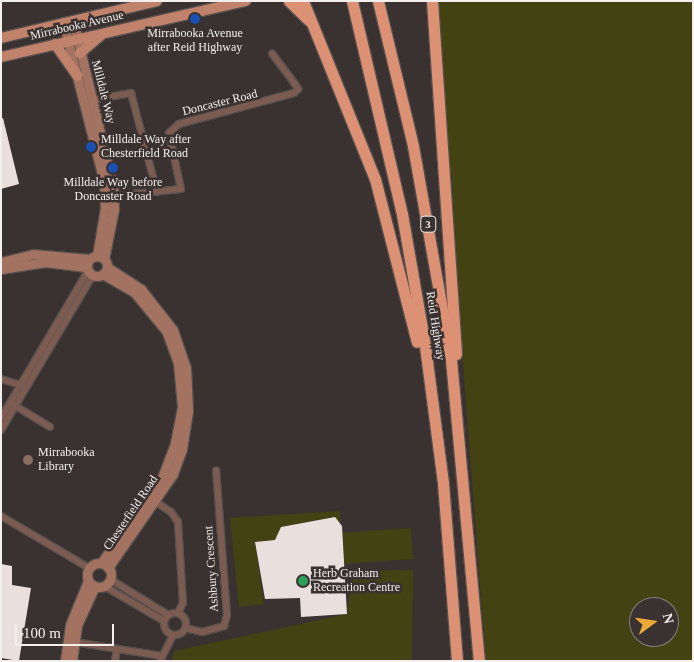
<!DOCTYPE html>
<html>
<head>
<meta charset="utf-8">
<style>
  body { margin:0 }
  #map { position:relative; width:694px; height:662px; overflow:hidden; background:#393230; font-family:Georgia,serif }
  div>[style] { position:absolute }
  .green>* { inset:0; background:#424212; transform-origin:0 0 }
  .building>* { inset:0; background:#e9dfdd }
  .roads { filter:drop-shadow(1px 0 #57504e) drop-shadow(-1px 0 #57504e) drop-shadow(0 1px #57504e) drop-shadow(0 -1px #57504e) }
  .street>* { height:6px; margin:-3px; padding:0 3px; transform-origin:3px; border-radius:3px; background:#7c5c51 }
  .street>.ring { margin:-3px; padding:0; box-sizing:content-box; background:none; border:6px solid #7c5c51; border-radius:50% }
  .secondary>* { height:9px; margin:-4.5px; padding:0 4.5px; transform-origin:4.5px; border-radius:4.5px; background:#a37260 }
  .secondary>.ring { margin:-4.5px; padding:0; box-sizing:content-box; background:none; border:9px solid #a37260; border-radius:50% }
  .primary>* { height:10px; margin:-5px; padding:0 5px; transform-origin:5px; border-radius:5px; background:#c1826b }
  .highway>* { height:11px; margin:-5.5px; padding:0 5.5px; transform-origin:5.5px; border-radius:5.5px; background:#dc9175 }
  .dots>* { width:14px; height:14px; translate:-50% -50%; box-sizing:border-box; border:2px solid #393230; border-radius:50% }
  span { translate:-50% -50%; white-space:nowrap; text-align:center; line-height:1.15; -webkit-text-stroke:5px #393230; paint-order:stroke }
  .shield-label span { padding:1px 4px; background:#393230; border:1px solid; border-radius:4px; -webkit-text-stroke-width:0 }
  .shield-label { font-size:11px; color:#f3efed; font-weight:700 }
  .street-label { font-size:12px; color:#f3efed }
  .poi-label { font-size:12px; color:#f3efed }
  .left { translate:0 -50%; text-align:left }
  .frame { position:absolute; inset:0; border:2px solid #f3efed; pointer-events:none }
  .north { position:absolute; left:629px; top:597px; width:50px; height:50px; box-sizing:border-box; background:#393230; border:1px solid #837e7c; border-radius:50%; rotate:76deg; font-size:14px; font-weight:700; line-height:20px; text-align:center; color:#f3efed }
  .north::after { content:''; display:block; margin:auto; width:18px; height:22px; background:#eba93a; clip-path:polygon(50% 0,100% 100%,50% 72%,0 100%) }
  .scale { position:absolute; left:15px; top:624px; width:99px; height:22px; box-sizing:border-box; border:2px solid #f3efed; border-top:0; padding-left:6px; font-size:15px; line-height:18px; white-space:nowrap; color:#f3efed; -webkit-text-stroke:4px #393230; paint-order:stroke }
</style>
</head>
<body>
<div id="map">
  <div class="green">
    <div style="clip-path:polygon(evenodd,435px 1px,693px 1px,693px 661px,486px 661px,435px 1px,639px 607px,669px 607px,669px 637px,639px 637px,639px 607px)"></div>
    <div style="clip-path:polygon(340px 511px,340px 524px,334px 517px,281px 527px,275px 540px,255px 542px,264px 604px,239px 607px,230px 518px)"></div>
    <div style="left:411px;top:528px;width:31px;height:69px;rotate:86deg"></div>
    <div style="clip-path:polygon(413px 570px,412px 661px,172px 661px,174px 651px,347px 614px,352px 571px)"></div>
  </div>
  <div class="building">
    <div style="clip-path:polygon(3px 118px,19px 184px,1px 189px,1px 119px)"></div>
    <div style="clip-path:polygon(335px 517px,342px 526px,347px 614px,301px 617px,300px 598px,265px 599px,255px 542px,275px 540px,281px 527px)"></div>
    <div style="clip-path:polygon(1px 564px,12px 566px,12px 585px,31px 588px,19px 661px,1px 658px)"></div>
  </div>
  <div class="roads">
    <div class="street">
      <div style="left:92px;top:100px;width:40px;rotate:-10deg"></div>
      <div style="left:131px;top:93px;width:102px;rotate:75.3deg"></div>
      <div style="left:113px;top:196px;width:68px;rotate:-5.9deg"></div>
      <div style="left:181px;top:189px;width:57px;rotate:-102.1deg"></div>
      <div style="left:169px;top:133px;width:13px;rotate:-42deg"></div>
      <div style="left:179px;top:124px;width:119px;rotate:-15.1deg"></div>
      <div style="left:294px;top:93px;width:6px;rotate:-45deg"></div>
      <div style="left:298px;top:89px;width:6px;rotate:-121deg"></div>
      <div style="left:295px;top:84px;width:38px;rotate:-127deg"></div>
      <div style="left:1px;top:379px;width:24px;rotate:17deg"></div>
      <div style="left:14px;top:405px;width:42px;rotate:31.4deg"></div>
      <div style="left:1px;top:418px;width:171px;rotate:-59.4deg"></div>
      <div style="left:1px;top:430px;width:180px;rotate:-59.3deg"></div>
      <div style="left:156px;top:502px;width:18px;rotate:34deg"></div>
      <div style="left:171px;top:512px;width:12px;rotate:55deg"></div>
      <div style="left:178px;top:522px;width:81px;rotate:86.5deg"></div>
      <div style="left:183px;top:603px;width:11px;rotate:117deg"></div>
      <div style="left:1px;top:516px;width:102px;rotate:30.6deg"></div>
      <div style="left:110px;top:579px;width:68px;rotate:31.8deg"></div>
      <div style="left:104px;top:586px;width:69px;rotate:30.3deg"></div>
      <div class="ring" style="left:164px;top:613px;width:16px;height:16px"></div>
      <div style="left:185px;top:628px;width:17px;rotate:13deg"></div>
      <div style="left:202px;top:632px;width:23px;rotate:-15deg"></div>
      <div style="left:224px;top:626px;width:11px;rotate:-75deg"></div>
      <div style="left:227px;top:615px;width:145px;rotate:-94.3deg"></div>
      <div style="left:74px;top:642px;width:89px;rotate:9deg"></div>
      <div style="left:115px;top:661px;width:12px;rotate:-81deg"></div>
      <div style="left:160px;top:661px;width:29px;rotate:-63deg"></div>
    </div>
    <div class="secondary">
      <div style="left:73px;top:20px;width:172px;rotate:76.5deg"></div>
      <div style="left:113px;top:187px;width:22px;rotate:87deg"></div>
      <div style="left:114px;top:209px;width:51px;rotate:101.3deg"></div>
      <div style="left:63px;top:22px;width:165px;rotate:75.6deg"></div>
      <div style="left:104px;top:182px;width:26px;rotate:88deg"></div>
      <div style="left:105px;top:208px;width:49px;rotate:99.5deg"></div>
      <div class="ring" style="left:87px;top:256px;width:11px;height:11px"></div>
      <div style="left:1px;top:262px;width:33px;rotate:-14deg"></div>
      <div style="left:33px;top:254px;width:56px;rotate:5.1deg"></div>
      <div style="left:107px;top:267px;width:40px;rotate:32.9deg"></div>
      <div style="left:141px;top:289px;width:52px;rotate:52deg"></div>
      <div style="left:173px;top:330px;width:40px;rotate:71.1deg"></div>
      <div style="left:186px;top:368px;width:43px;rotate:87.3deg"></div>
      <div style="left:188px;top:411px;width:38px;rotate:99deg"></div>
      <div style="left:182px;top:449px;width:27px;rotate:110deg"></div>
      <div style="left:173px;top:474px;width:114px;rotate:124.7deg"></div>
      <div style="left:1px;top:269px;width:45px;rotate:-9deg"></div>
      <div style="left:45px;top:262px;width:41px;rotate:7deg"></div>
      <div style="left:101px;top:563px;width:102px;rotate:-54.1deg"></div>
      <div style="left:161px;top:480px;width:40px;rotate:-69deg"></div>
      <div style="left:175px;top:443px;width:38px;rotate:-79deg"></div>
      <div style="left:182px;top:406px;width:43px;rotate:-95.3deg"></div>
      <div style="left:178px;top:363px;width:33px;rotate:-110deg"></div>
      <div style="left:167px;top:332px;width:52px;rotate:-129.5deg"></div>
      <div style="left:134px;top:292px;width:36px;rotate:-150deg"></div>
      <div class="ring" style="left:87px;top:563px;width:15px;height:15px"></div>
      <div style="left:65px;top:661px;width:36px;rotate:-82deg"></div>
      <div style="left:70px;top:625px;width:48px;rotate:-67.8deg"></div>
      <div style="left:72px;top:661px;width:36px;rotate:-82deg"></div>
      <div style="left:77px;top:625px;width:43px;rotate:-65.2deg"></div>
    </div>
    <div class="primary">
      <div style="left:1px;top:38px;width:160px;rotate:-13.3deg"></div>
      <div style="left:55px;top:44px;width:39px;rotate:55deg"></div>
      <div style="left:80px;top:53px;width:26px;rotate:-40deg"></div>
      <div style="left:1px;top:57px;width:251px;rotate:-12.9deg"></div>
    </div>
    <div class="highway">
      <div style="left:289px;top:1px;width:28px;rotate:44deg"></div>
      <div style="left:303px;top:1px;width:192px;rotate:68deg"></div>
      <div style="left:375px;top:179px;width:168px;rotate:75.6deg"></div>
      <div style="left:352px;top:1px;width:219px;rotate:76.8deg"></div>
      <div style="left:402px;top:214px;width:134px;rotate:80.1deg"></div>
      <div style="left:425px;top:346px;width:138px;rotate:82.5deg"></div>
      <div style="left:443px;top:483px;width:179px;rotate:85.5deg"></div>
      <div style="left:378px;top:1px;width:149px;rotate:76.4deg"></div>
      <div style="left:413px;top:146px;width:217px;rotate:79.9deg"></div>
      <div style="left:451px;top:360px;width:302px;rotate:84.7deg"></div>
      <div style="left:432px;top:1px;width:354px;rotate:86.1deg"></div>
    </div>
  </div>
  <div class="dots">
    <div style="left:195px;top:19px;background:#1a4fb4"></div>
    <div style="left:91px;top:147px;background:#1a4fb4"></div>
    <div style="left:113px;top:168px;background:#1a4fb4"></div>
    <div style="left:28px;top:460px;background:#8d6e63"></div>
    <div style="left:303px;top:581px;background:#2e9e5b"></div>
  </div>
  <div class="shield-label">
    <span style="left:428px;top:224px">3</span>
  </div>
  <div class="street-label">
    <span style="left:77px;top:26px;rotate:-13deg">Mirrabooka Avenue</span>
    <span style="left:103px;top:92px;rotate:76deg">Milldale Way</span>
    <span style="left:220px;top:103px;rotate:-14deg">Doncaster Road</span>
    <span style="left:435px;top:326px;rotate:81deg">Reid Highway</span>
    <span style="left:131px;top:513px;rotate:-56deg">Chesterfield Road</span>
    <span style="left:212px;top:569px;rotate:-94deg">Ashbury Crescent</span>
  </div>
  <div class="poi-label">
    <span style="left:195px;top:41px">Mirrabooka Avenue<br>after Reid Highway</span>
    <span class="left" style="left:101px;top:147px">Milldale Way after<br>Chesterfield Road</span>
    <span style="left:113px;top:190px">Milldale Way before<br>Doncaster Road</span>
    <span class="left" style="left:38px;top:460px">Mirrabooka<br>Library</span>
    <span class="left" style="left:313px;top:581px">Herb Graham<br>Recreation Centre</span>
  </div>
  <div class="frame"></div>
  <div class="north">N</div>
  <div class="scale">100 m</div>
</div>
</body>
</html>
